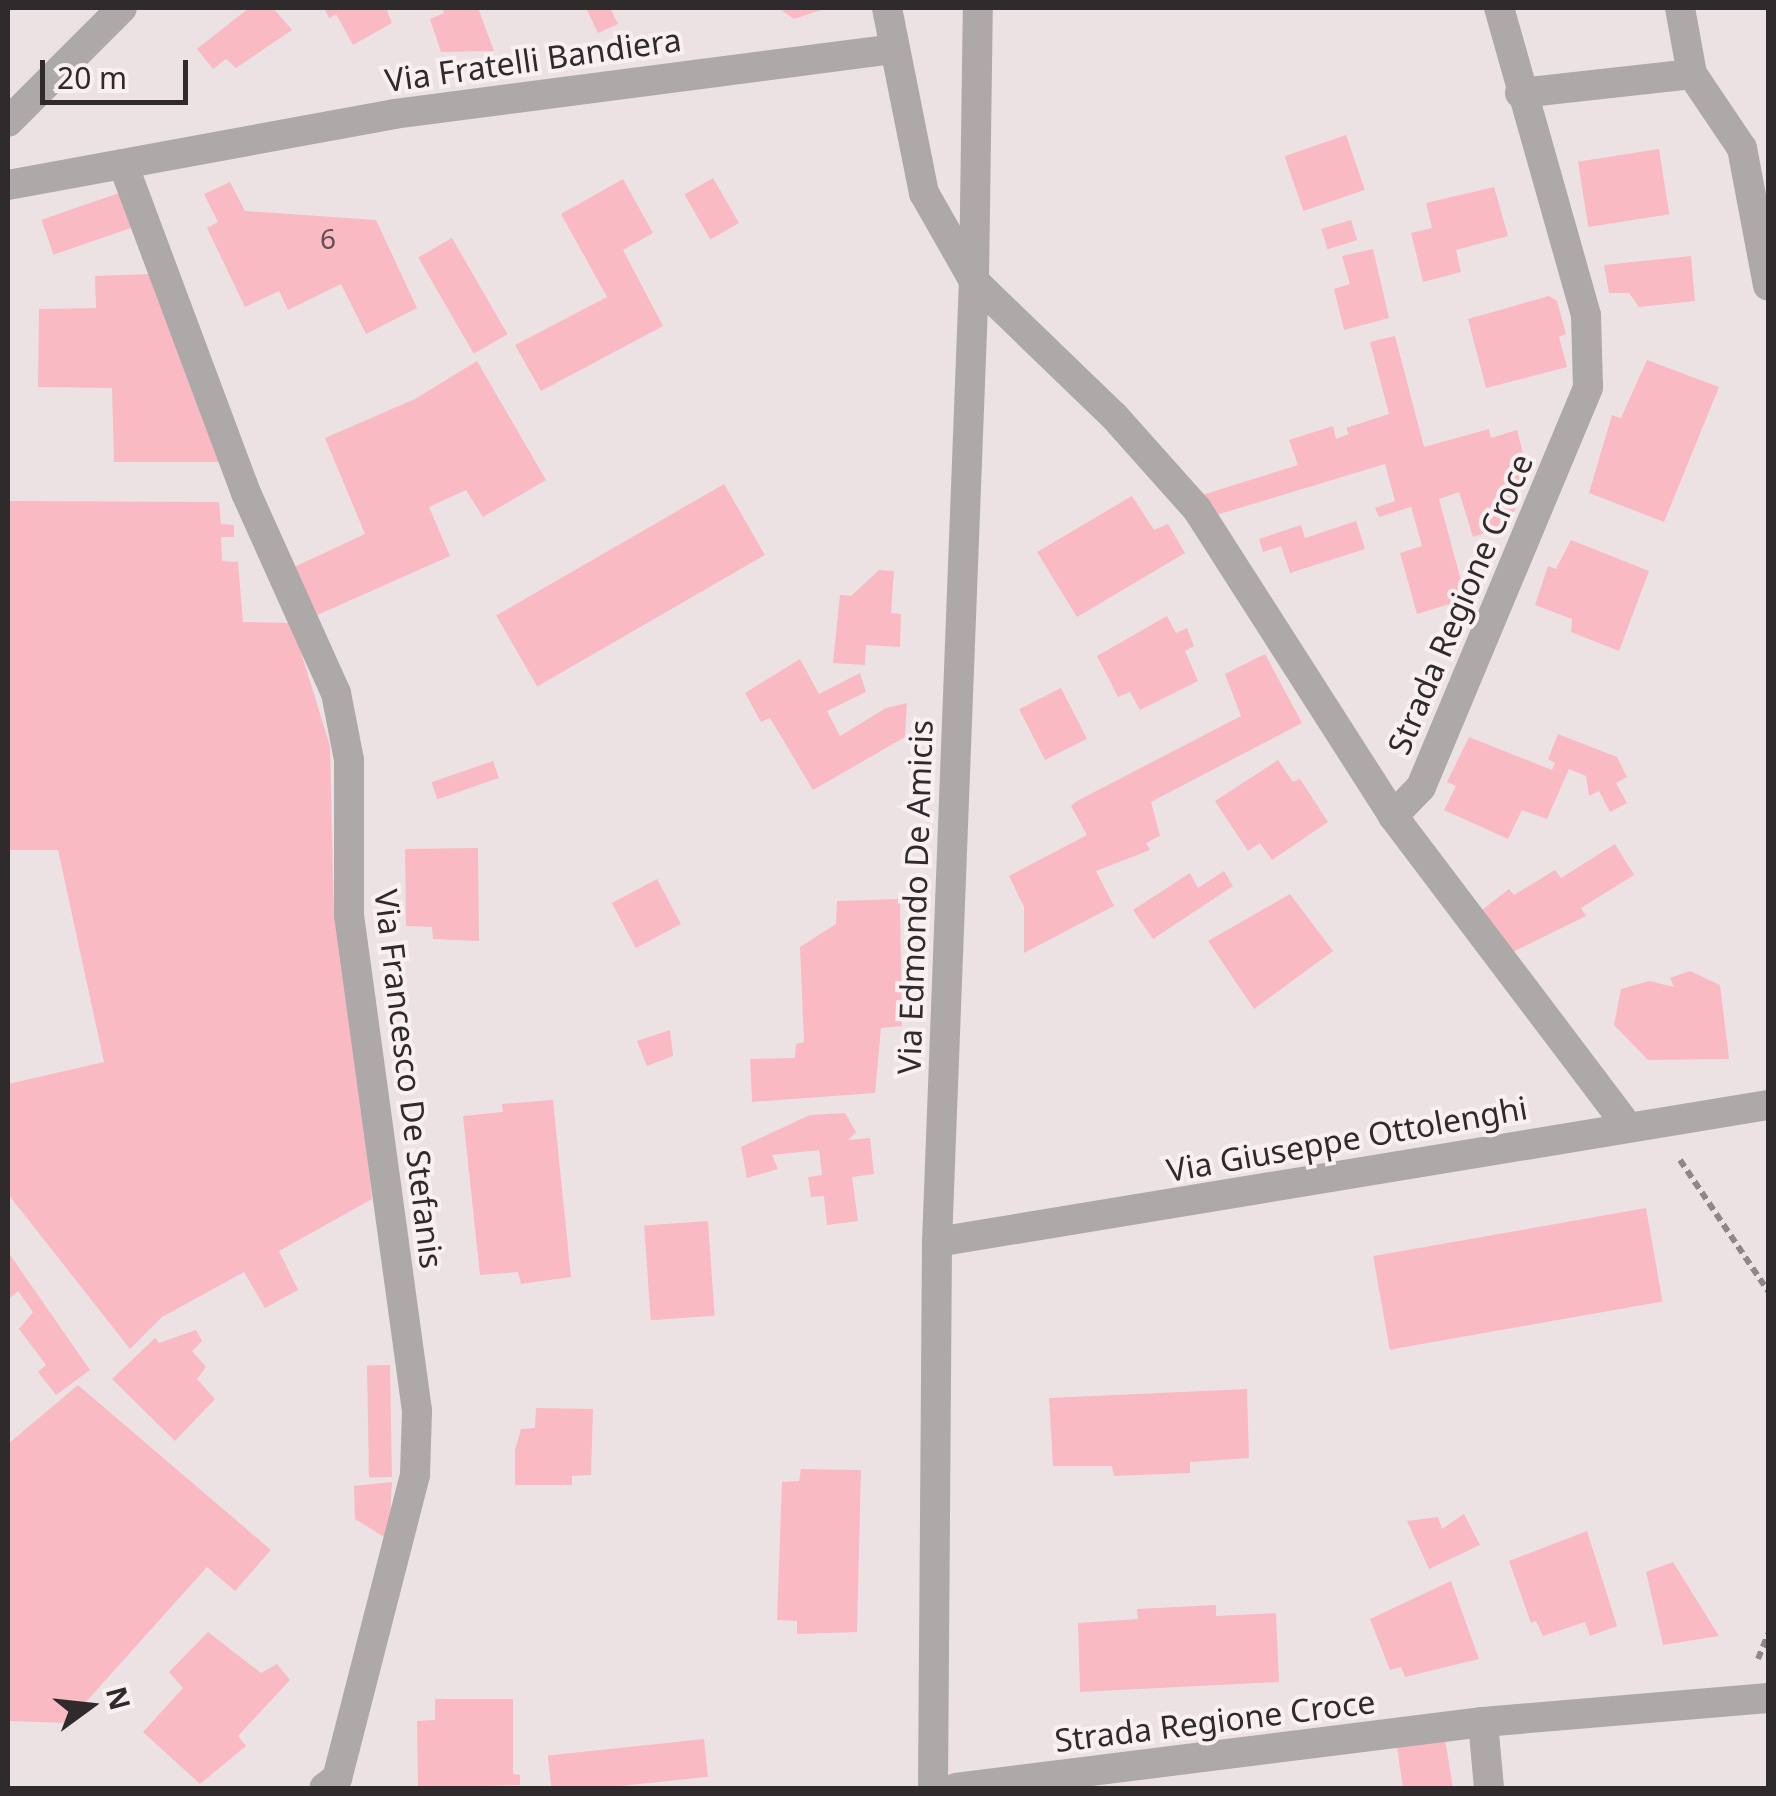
<!DOCTYPE html>
<html>
<head>
<meta charset="utf-8">
<style>
  body { margin:0 }
  #map { position:relative; width:1776px; height:1796px; overflow:hidden; background:#ece2e3; font-family:"Noto Sans",sans-serif }
  div>[style] { position:absolute }
  .building>* { inset:0; background:#fabac3; transform-origin:0 0 }
  .path>* { height:6px; margin-top:-3px; transform-origin:0; background:repeating-linear-gradient(90deg,#8e8788 0 8px,transparent 0 13px) }
  .minor>* { height:30px; margin:-15px; padding:0 15px; transform-origin:15px; border-radius:15px; background:#ada9a9 }
  span { translate:-50% -50%; white-space:nowrap; text-align:center; line-height:1.15; -webkit-text-stroke:8px #faf0f1; paint-order:stroke }
  .number-label { font-size:28px; color:#624f52 }
  .number-label span { -webkit-text-stroke-width:0 }
  .street-label { font-size:32px; color:#2f2b2c }
  .frame { position:absolute; inset:0; border:10px solid #2f2b2c; pointer-events:none }
  .north { position:absolute; left:40px; top:1656px; width:100px; height:100px; -webkit-text-stroke:8px #faf0f1; paint-order:stroke; rotate:75deg; font-size:28px; font-weight:700; line-height:40px; text-align:center; color:#2f2b2c }
  .north::after { content:''; display:block; margin:auto; width:35px; height:45px; background:#2f2b2c; clip-path:polygon(50% 0,100% 100%,50% 72%,0 100%) }
  .scale { position:absolute; left:40px; top:60px; width:148px; height:45px; box-sizing:border-box; border:5px solid #2f2b2c; border-top:0; padding-left:12px; font-size:30px; line-height:35px; white-space:nowrap; color:#2f2b2c; -webkit-text-stroke:8px #faf0f1; paint-order:stroke }
</style>
</head>
<body>
<div id="map">
  <div class="building">
    <div style="clip-path:polygon(249px 8px,273px 8px,292px 30px,236px 68px,226px 59px,213px 69px,197px 49px)"></div>
    <div style="clip-path:polygon(324px 8px,386px 8px,392px 23px,353px 45px,336px 14px,329px 18px)"></div>
    <div style="clip-path:polygon(442px 8px,478px 8px,494px 51px,441px 52px,430px 19px,444px 13px)"></div>
    <div style="clip-path:polygon(586px 8px,610px 8px,618px 24px,598px 33px)"></div>
    <div style="clip-path:polygon(778px 8px,824px 8px,824px 9px,794px 19px)"></div>
    <div style="left:1346px;top:135px;width:58px;height:65px;rotate:71deg"></div>
    <div style="left:1659px;top:149px;width:66px;height:82px;rotate:81deg"></div>
    <div style="left:713px;top:178px;width:52px;height:33px;rotate:60deg"></div>
    <div style="clip-path:polygon(623px 179px,653px 233px,623px 250px,663px 326px,541px 391px,515px 345px,607px 297px,561px 214px)"></div>
    <div style="clip-path:polygon(230px 182px,245px 211px,376px 220px,417px 308px,366px 334px,341px 284px,288px 310px,279px 291px,245px 307px,207px 228px,218px 222px,204px 194px)"></div>
    <div style="clip-path:polygon(1494px 187px,1508px 236px,1456px 250px,1461px 272px,1423px 282px,1411px 233px,1432px 228px,1426px 203px)"></div>
    <div style="left:119px;top:193px;width:37px;height:82px;rotate:71deg"></div>
    <div style="left:1351px;top:220px;width:21px;height:31px;rotate:73deg"></div>
    <div style="left:452px;top:238px;width:111px;height:39px;rotate:60deg"></div>
    <div style="clip-path:polygon(1373px 249px,1389px 318px,1344px 330px,1334px 289px,1350px 284px,1342px 256px)"></div>
    <div style="clip-path:polygon(1691px 256px,1695px 301px,1639px 307px,1629px 293px,1609px 293px,1604px 265px)"></div>
    <div style="clip-path:polygon(149px 274px,220px 462px,114px 462px,112px 388px,38px 387px,39px 309px,96px 308px,95px 276px)"></div>
    <div style="clip-path:polygon(1549px 296px,1557px 301px,1566px 334px,1559px 337px,1567px 367px,1486px 388px,1468px 319px)"></div>
    <div style="clip-path:polygon(1395px 336px,1424px 447px,1489px 429px,1491px 438px,1517px 430px,1527px 470px,1510px 525px,1473px 537px,1459px 492px,1439px 499px,1466px 599px,1417px 614px,1400px 553px,1422px 546px,1411px 507px,1379px 517px,1375px 508px,1395px 501px,1385px 464px,1213px 516px,1199px 496px,1298px 465px,1289px 440px,1333px 426px,1336px 439px,1349px 434px,1346px 428px,1389px 414px,1370px 342px)"></div>
    <div style="clip-path:polygon(1647px 360px,1719px 387px,1664px 522px,1589px 493px,1612px 415px,1621px 418px)"></div>
    <div style="clip-path:polygon(477px 361px,546px 480px,483px 517px,466px 490px,429px 507px,450px 556px,315px 616px,292px 568px,365px 534px,325px 438px,415px 399px)"></div>
    <div style="left:724px;top:484px;width:82px;height:263px;rotate:60deg"></div>
    <div style="clip-path:polygon(1132px 496px,1154px 530px,1168px 524px,1185px 553px,1077px 617px,1037px 552px)"></div>
    <div style="clip-path:polygon(8px 501px,219px 502px,221px 524px,234px 525px,234px 537px,221px 537px,222px 561px,238px 562px,243px 622px,292px 623px,330px 746px,334px 919px,342px 920px,372px 1199px,279px 1251px,298px 1290px,265px 1308px,244px 1272px,162px 1317px,130px 1349px,8px 1194px,8px 1084px,104px 1062px,58px 850px,8px 850px)"></div>
    <div style="clip-path:polygon(1356px 521px,1365px 549px,1290px 573px,1281px 546px,1263px 552px,1259px 539px,1301px 525px,1305px 538px)"></div>
    <div style="clip-path:polygon(1571px 540px,1649px 571px,1619px 651px,1571px 632px,1572px 619px,1535px 605px,1548px 566px,1556px 569px)"></div>
    <div style="clip-path:polygon(879px 570px,894px 571px,891px 613px,901px 614px,900px 647px,866px 645px,865px 665px,833px 663px,840px 595px,851px 596px)"></div>
    <div style="clip-path:polygon(1167px 616px,1176px 633px,1187px 628px,1194px 646px,1185px 651px,1198px 681px,1140px 710px,1130px 692px,1118px 697px,1097px 656px)"></div>
    <div style="clip-path:polygon(1265px 654px,1302px 723px,1151px 802px,1160px 836px,1146px 843px,1150px 850px,1096px 871px,1114px 906px,1024px 953px,1024px 907px,1009px 876px,1087px 835px,1071px 806px,1077px 801px,1241px 716px,1225px 674px)"></div>
    <div style="clip-path:polygon(800px 659px,819px 694px,860px 673px,866px 692px,827px 711px,840px 736px,886px 708px,907px 703px,905px 737px,813px 790px,770px 718px,761px 722px,745px 693px)"></div>
    <div style="left:1061px;top:688px;width:57px;height:47px;rotate:63deg"></div>
    <div style="clip-path:polygon(1558px 734px,1617px 757px,1627px 777px,1616px 783px,1627px 803px,1610px 812px,1599px 791px,1589px 796px,1586px 776px,1569px 769px,1547px 819px,1522px 810px,1508px 839px,1444px 810px,1456px 786px,1447px 782px,1469px 737px,1552px 770px,1555px 763px,1548px 759px)"></div>
    <div style="clip-path:polygon(1278px 760px,1293px 782px,1300px 779px,1328px 822px,1272px 860px,1260px 843px,1248px 851px,1215px 801px)"></div>
    <div style="left:493px;top:761px;width:18px;height:65px;rotate:71deg"></div>
    <div style="clip-path:polygon(1615px 844px,1634px 875px,1581px 908px,1586px 916px,1511px 953px,1482px 910px,1509px 889px,1514px 895px,1555px 870px,1561px 878px)"></div>
    <div style="clip-path:polygon(478px 848px,479px 941px,433px 939px,432px 927px,406px 926px,405px 849px)"></div>
    <div style="clip-path:polygon(1224px 871px,1233px 886px,1153px 939px,1133px 910px,1190px 873px,1198px 888px)"></div>
    <div style="left:657px;top:879px;width:51px;height:51px;rotate:62deg"></div>
    <div style="clip-path:polygon(1290px 894px,1333px 951px,1254px 1009px,1208px 941px)"></div>
    <div style="clip-path:polygon(900px 899px,902px 1026px,881px 1028px,875px 1093px,752px 1102px,750px 1059px,795px 1058px,796px 1044px,804px 1042px,800px 947px,836px 924px,837px 901px)"></div>
    <div style="clip-path:polygon(1690px 971px,1720px 985px,1729px 1059px,1648px 1060px,1614px 1025px,1621px 989px,1649px 981px,1674px 987px,1670px 978px)"></div>
    <div style="clip-path:polygon(670px 1030px,673px 1056px,647px 1066px,637px 1041px)"></div>
    <div style="clip-path:polygon(553px 1100px,571px 1277px,521px 1284px,518px 1272px,480px 1275px,463px 1116px,503px 1112px,502px 1104px)"></div>
    <div style="clip-path:polygon(845px 1113px,856px 1132px,848px 1140px,870px 1138px,874px 1174px,852px 1177px,858px 1221px,827px 1225px,824px 1196px,811px 1197px,808px 1177px,822px 1175px,819px 1150px,772px 1155px,778px 1169px,747px 1178px,741px 1147px,810px 1115px)"></div>
    <div style="left:1646px;top:1208px;width:95px;height:277px;rotate:80deg"></div>
    <div style="left:708px;top:1221px;width:95px;height:64px;rotate:86deg"></div>
    <div style="clip-path:polygon(8px 1252px,90px 1370px,56px 1395px,38px 1372px,46px 1365px,19px 1329px,33px 1312px,18px 1291px,8px 1300px)"></div>
    <div style="clip-path:polygon(196px 1330px,202px 1341px,192px 1351px,206px 1367px,197px 1379px,215px 1399px,175px 1441px,112px 1379px,155px 1338px,159px 1343px)"></div>
    <div style="left:390px;top:1365px;width:112px;height:23px;rotate:89deg"></div>
    <div style="clip-path:polygon(78px 1385px,271px 1550px,235px 1591px,207px 1567px,67px 1723px,8px 1721px,8px 1444px)"></div>
    <div style="clip-path:polygon(1247px 1389px,1249px 1458px,1190px 1462px,1190px 1473px,1114px 1476px,1112px 1466px,1053px 1466px,1049px 1398px)"></div>
    <div style="clip-path:polygon(536px 1408px,593px 1409px,591px 1475px,572px 1476px,572px 1485px,515px 1485px,515px 1450px,521px 1429px,535px 1428px)"></div>
    <div style="clip-path:polygon(801px 1469px,861px 1470px,857px 1632px,797px 1634px,797px 1621px,777px 1620px,782px 1482px,799px 1481px)"></div>
    <div style="clip-path:polygon(392px 1482px,389px 1540px,355px 1519px,354px 1486px)"></div>
    <div style="clip-path:polygon(1464px 1514px,1480px 1545px,1429px 1569px,1407px 1521px,1438px 1517px,1442px 1529px)"></div>
    <div style="clip-path:polygon(1587px 1531px,1617px 1626px,1590px 1636px,1585px 1622px,1543px 1636px,1536px 1621px,1531px 1623px,1509px 1561px)"></div>
    <div style="clip-path:polygon(1673px 1562px,1719px 1636px,1663px 1645px,1646px 1572px)"></div>
    <div style="clip-path:polygon(1451px 1581px,1479px 1659px,1405px 1677px,1401px 1667px,1390px 1670px,1370px 1619px)"></div>
    <div style="clip-path:polygon(1216px 1605px,1216px 1616px,1276px 1613px,1279px 1682px,1080px 1692px,1078px 1623px,1138px 1619px,1137px 1609px)"></div>
    <div style="clip-path:polygon(208px 1632px,261px 1673px,277px 1664px,290px 1680px,238px 1736px,246px 1746px,200px 1784px,143px 1732px,183px 1688px,169px 1672px)"></div>
    <div style="clip-path:polygon(435px 1699px,513px 1699px,513px 1774px,520px 1775px,520px 1785px,418px 1788px,417px 1721px,435px 1720px)"></div>
    <div style="left:704px;top:1739px;width:38px;height:157px;rotate:84deg"></div>
    <div style="clip-path:polygon(1445px 1739px,1453px 1788px,1403px 1788px,1397px 1747px)"></div>
  </div>
  <div class="path">
    <div style="left:1680px;top:1160px;width:158px;rotate:56.1deg"></div>
    <div style="left:1758px;top:1659px;width:27px;rotate:-68deg"></div>
  </div>
  <div class="minor">
    <div style="left:887px;top:8px;width:189px;rotate:78.7deg"></div>
    <div style="left:924px;top:193px;width:101px;rotate:60.4deg"></div>
    <div style="left:974px;top:281px;width:194px;rotate:44deg"></div>
    <div style="left:1114px;top:416px;width:125px;rotate:48.3deg"></div>
    <div style="left:1197px;top:509px;width:364px;rotate:57.4deg"></div>
    <div style="left:1393px;top:816px;width:388px;rotate:52.9deg"></div>
    <div style="left:1680px;top:8px;width:67px;rotate:79.7deg"></div>
    <div style="left:1692px;top:74px;width:89px;rotate:56deg"></div>
    <div style="left:1742px;top:148px;width:140px;rotate:79.3deg"></div>
    <div style="left:1520px;top:93px;width:173px;rotate:-6.3deg"></div>
    <div style="left:8px;top:122px;width:161px;rotate:-45deg"></div>
    <div style="left:123px;top:164px;width:351px;rotate:69.5deg"></div>
    <div style="left:246px;top:493px;width:219px;rotate:65.8deg"></div>
    <div style="left:336px;top:693px;width:68px;rotate:79deg"></div>
    <div style="left:349px;top:760px;width:155px;rotate:90deg"></div>
    <div style="left:349px;top:915px;width:501px;rotate:82.19deg"></div>
    <div style="left:417px;top:1411px;width:64px;rotate:91.8deg"></div>
    <div style="left:415px;top:1475px;width:313px;rotate:104.4deg"></div>
    <div style="left:337px;top:1778px;width:16px;rotate:142deg"></div>
    <div style="left:8px;top:185px;width:392px;rotate:-10.4deg"></div>
    <div style="left:394px;top:114px;width:504px;rotate:-7.41deg"></div>
    <div style="left:1393px;top:816px;width:40px;rotate:-46deg"></div>
    <div style="left:1421px;top:787px;width:433px;rotate:-67.3deg"></div>
    <div style="left:1588px;top:387px;width:72px;rotate:-91.6deg"></div>
    <div style="left:1586px;top:315px;width:319px;rotate:-105.8deg"></div>
    <div style="left:937px;top:1242px;width:842px;rotate:-9.36deg"></div>
    <div style="left:1483px;top:1722px;width:66px;rotate:84.8deg"></div>
    <div style="left:933px;top:1788px;width:546px;rotate:-89.58deg"></div>
    <div style="left:937px;top:1242px;width:962px;rotate:-87.8deg"></div>
    <div style="left:974px;top:281px;width:273px;rotate:-89.2deg"></div>
    <div style="left:956px;top:1788px;width:531px;rotate:-7.14deg"></div>
    <div style="left:1483px;top:1722px;width:286px;rotate:-4.8deg"></div>
  </div>
  <div class="number-label">
    <span style="left:328px;top:238px">6</span>
  </div>
  <div class="street-label">
    <span style="left:533px;top:60px;rotate:-8deg">Via Fratelli Bandiera</span>
    <span style="left:1460px;top:604px;rotate:-67deg">Strada Regione Croce</span>
    <span style="left:915px;top:897px;rotate:-88deg">Via Edmondo De Amicis</span>
    <span style="left:409px;top:1079px;rotate:83deg">Via Francesco De Stefanis</span>
    <span style="left:1347px;top:1139px;rotate:-10deg">Via Giuseppe Ottolenghi</span>
    <span style="left:1215px;top:1721px;rotate:-7deg">Strada Regione Croce</span>
  </div>
  <div class="frame"></div>
  <div class="north">N</div>
  <div class="scale">20 m</div>
</div>
</body>
</html>
